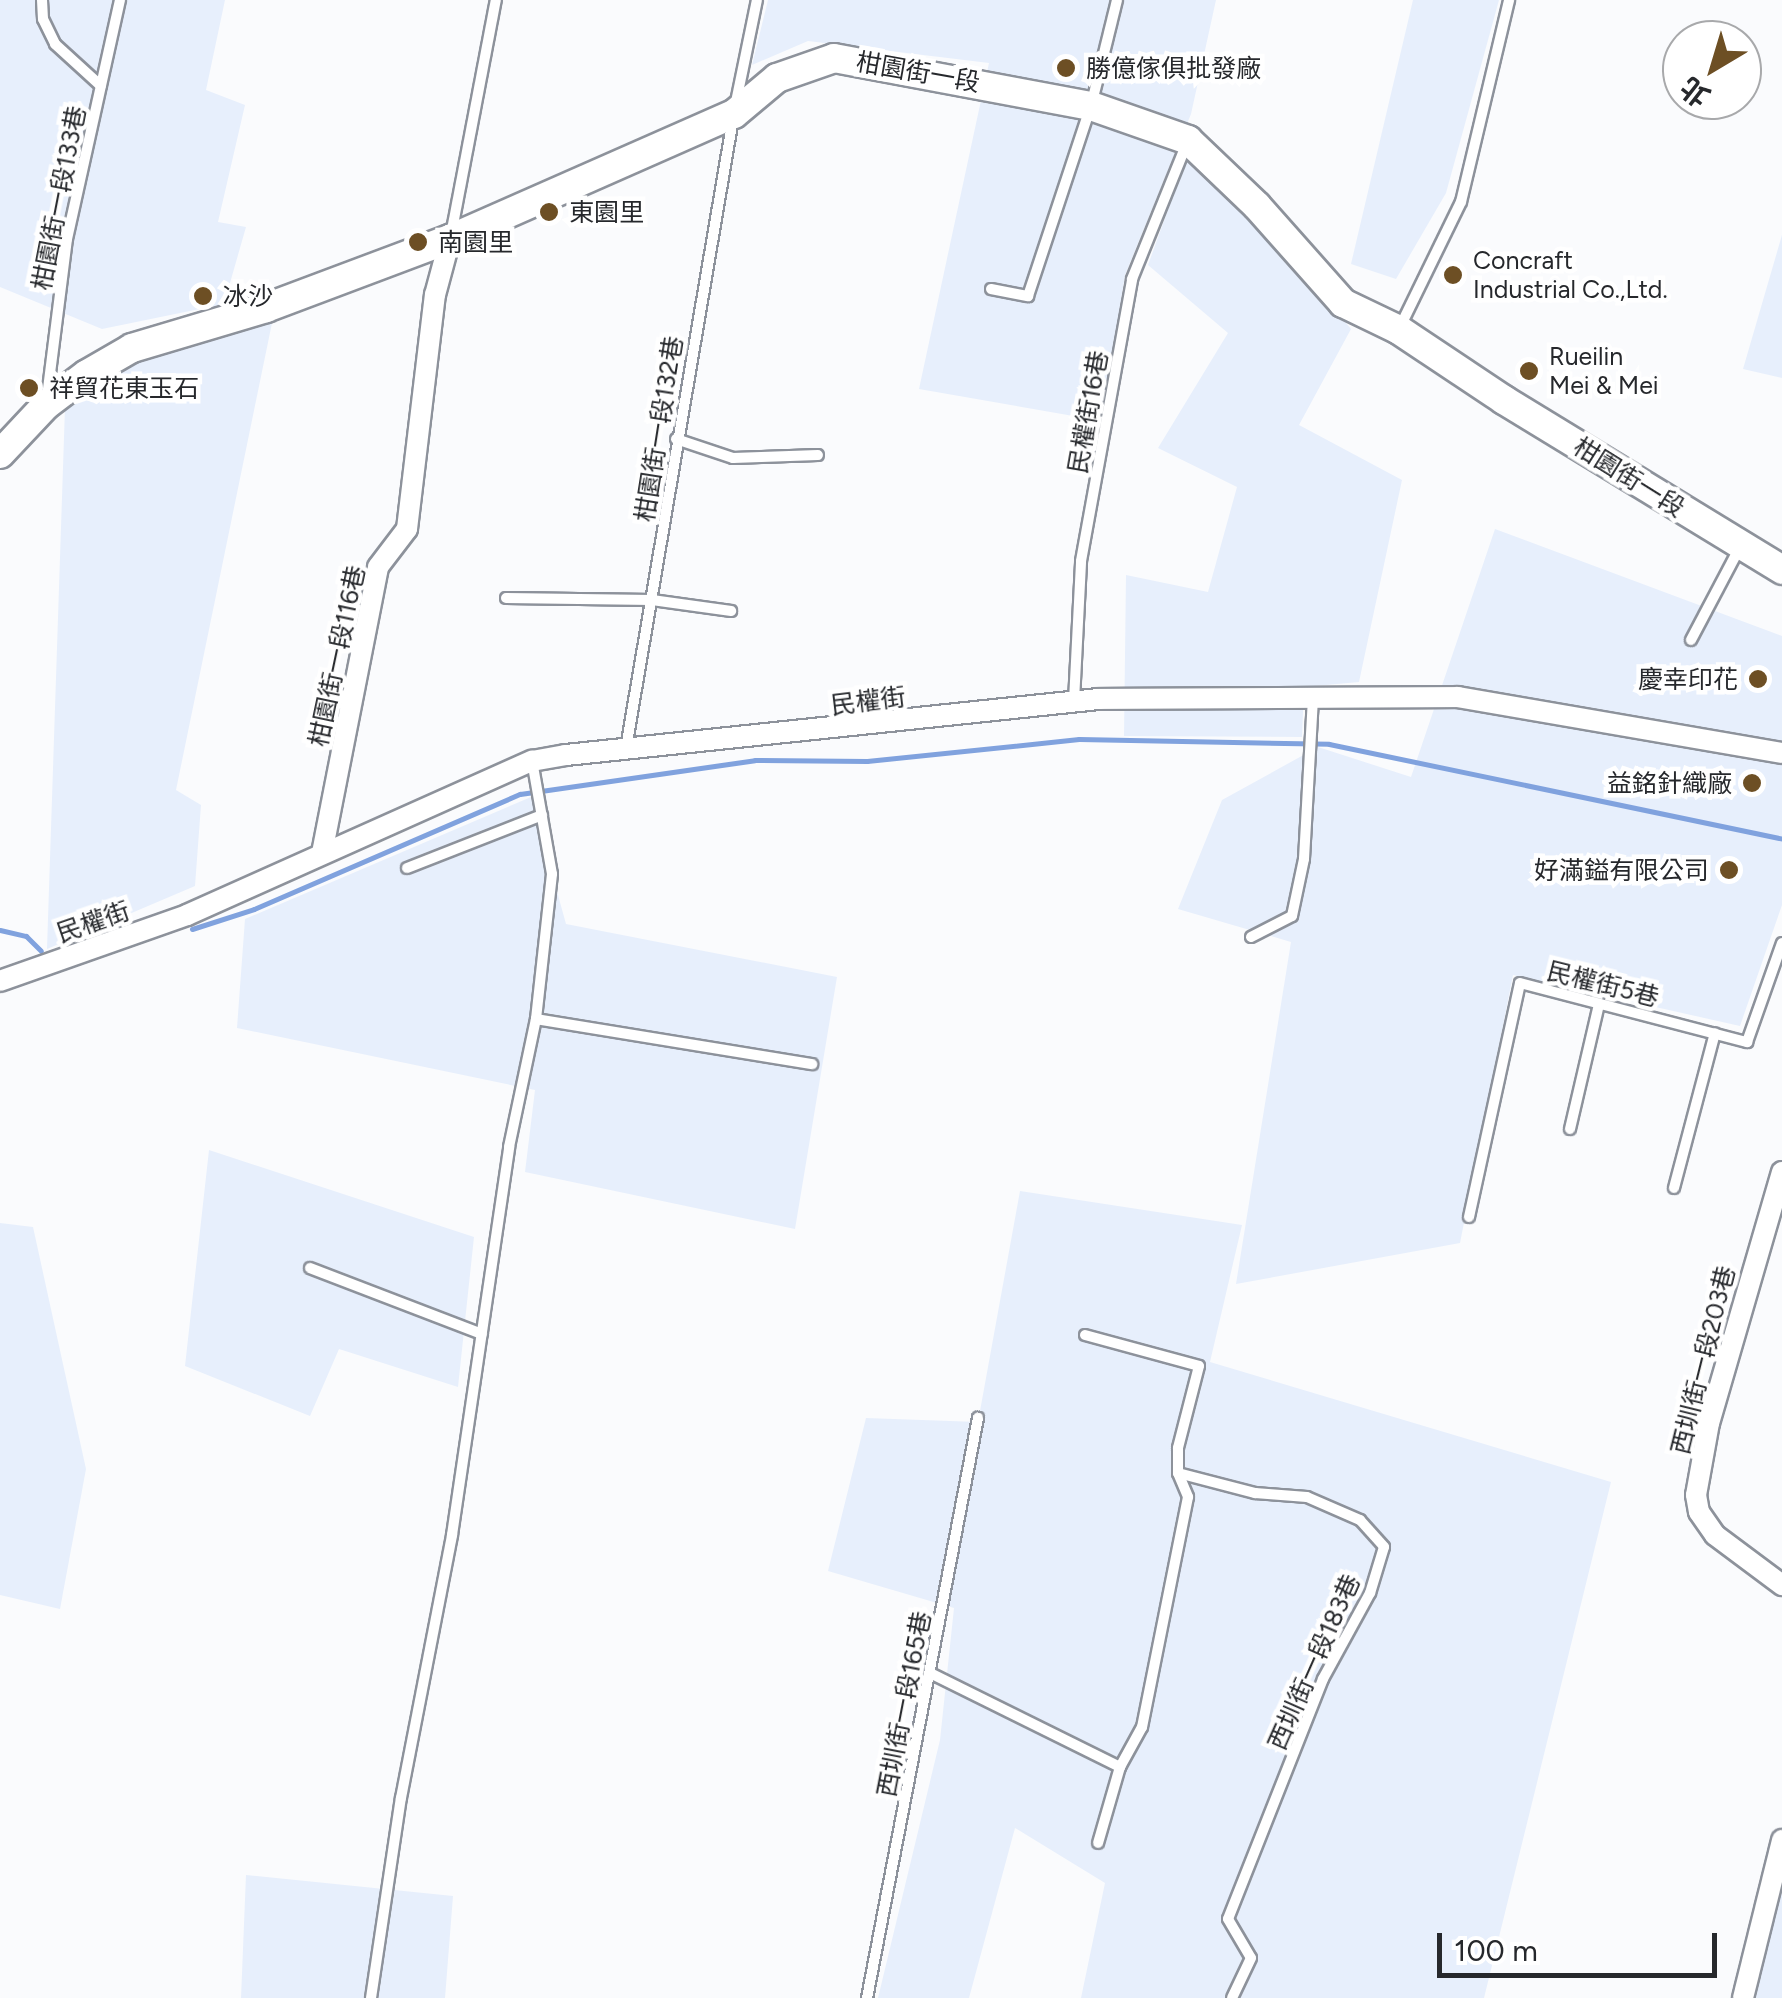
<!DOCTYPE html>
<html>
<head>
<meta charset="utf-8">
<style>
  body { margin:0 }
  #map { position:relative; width:1782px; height:1998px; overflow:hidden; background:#fafbfd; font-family:Figtree,"Noto Sans TC",sans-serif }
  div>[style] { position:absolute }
  .built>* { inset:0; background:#e7effc }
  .stream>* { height:5px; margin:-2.5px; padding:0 2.5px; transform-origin:2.5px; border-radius:2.5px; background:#80a2de }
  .roads { filter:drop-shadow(2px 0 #8d929b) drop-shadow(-2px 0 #8d929b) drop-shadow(0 2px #8d929b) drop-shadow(0 -2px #8d929b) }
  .lane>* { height:10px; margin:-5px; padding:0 5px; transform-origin:5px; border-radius:5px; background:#fff }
  .street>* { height:20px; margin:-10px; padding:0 10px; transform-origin:10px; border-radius:10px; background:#fff }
  .secondary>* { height:28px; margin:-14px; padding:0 14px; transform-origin:14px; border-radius:14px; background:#fff }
  .dots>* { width:28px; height:28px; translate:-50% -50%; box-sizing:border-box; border:5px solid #fff; border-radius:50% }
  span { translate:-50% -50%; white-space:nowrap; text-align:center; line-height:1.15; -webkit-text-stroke:9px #fff; paint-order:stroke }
  .poi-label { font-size:25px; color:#26282c }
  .left { translate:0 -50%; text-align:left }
  .right { translate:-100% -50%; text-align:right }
  .street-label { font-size:25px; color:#26282c }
  .north { position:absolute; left:1662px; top:20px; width:100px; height:100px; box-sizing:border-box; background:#fff; border:2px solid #a8a9ab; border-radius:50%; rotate:218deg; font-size:28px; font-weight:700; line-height:40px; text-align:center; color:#26282c }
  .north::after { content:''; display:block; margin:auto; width:35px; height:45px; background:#6d4f24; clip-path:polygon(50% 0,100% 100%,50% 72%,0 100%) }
  .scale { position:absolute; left:1437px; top:1933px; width:280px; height:45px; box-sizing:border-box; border:5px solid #26282c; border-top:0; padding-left:12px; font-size:30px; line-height:35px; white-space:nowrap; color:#26282c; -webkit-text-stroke:8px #fff; paint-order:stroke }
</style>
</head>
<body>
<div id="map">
  <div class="built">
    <div style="clip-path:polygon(0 0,225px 0,206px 90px,245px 105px,218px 222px,246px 227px,224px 304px,102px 329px,0 287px)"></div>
    <div style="clip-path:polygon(768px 0,1216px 0,1191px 114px,1125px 275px,1102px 421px,919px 389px,989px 63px,808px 41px,752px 65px)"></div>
    <div style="clip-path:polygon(1413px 0,1499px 0,1446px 193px,1396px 279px,1351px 264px)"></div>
    <div style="clip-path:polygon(1190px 149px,1259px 217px,1351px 329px,1299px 425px,1402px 480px,1359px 682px,1304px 687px,1302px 737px,1124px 736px,1126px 575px,1208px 592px,1237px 487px,1158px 448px,1228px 333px,1148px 265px)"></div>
    <div style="clip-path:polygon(1782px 235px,1782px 378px,1743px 369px)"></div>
    <div style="clip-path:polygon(272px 323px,176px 790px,201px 805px,195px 886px,47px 949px,65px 407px,143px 358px)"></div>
    <div style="clip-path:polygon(1495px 529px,1782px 636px,1782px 905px,1740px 1026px,1513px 975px,1460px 1243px,1236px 1284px,1291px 942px,1178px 909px,1222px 800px,1318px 747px,1411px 777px)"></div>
    <div style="clip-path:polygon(531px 797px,566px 924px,837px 977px,795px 1229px,525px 1172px,535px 1090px,237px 1028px,245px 919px)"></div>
    <div style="clip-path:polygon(209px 1150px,474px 1237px,458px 1387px,339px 1349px,310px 1416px,185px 1366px)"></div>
    <div style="clip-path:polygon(1020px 1191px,1242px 1225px,1210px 1362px,1611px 1482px,1484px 1998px,1081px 1998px,1105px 1883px,1015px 1828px,969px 1998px,878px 1998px,940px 1740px,954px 1608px,828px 1571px,866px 1418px,978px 1422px)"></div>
    <div style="clip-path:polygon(0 1223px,33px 1227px,86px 1469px,60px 1609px,0 1595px)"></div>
    <div style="clip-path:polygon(246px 1875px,453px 1896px,445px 1998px,241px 1998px)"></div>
    <div style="clip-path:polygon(1782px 1885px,1782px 1998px,1751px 1998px)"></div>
  </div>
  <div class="stream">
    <div style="left:192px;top:929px;width:65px;rotate:-17.9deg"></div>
    <div style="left:254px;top:909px;width:290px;rotate:-23.4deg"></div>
    <div style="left:520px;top:794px;width:237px;rotate:-8.2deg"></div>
    <div style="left:755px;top:760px;width:112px;rotate:0.5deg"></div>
    <div style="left:867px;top:761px;width:213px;rotate:-5.9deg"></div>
    <div style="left:1079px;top:739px;width:250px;rotate:1.1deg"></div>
    <div style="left:1329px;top:744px;width:463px;rotate:11.8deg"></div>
    <div style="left:0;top:930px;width:27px;rotate:13deg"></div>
    <div style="left:26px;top:936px;width:21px;rotate:45deg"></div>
  </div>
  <div class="roads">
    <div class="lane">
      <div style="left:42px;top:0;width:19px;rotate:87deg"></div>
      <div style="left:43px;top:19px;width:28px;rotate:64deg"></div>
      <div style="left:55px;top:44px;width:62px;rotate:42.4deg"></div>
      <div style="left:736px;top:102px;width:104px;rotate:-78.4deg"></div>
      <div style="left:451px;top:235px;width:239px;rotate:-79.2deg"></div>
      <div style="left:991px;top:289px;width:38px;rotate:11deg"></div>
      <div style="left:1028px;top:296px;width:200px;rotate:-71.7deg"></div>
      <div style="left:1091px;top:106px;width:109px;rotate:-76.2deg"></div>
      <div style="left:1399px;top:329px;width:141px;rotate:-64deg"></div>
      <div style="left:1461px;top:202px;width:208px;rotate:-76.6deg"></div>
      <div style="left:47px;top:397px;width:159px;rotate:-82.8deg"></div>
      <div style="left:67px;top:239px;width:245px;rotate:-77.5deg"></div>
      <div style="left:676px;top:439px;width:60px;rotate:18.4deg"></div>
      <div style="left:733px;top:458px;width:85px;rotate:-2deg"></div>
      <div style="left:506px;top:598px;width:146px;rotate:0.8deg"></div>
      <div style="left:652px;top:600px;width:80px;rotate:7.9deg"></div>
      <div style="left:1691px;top:640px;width:105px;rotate:-62.2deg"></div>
      <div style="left:1074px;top:701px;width:140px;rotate:-87.1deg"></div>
      <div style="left:1081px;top:561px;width:287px;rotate:-79.7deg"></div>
      <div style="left:1132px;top:279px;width:147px;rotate:-68deg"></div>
      <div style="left:626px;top:748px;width:638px;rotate:-80.35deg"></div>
      <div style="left:407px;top:868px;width:145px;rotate:-21.4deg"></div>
      <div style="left:1251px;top:937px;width:46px;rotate:-27.1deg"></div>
      <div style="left:1292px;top:916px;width:58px;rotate:-78.1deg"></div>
      <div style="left:1304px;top:859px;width:159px;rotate:-86.8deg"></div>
      <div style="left:536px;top:1019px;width:280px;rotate:9.3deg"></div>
      <div style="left:1570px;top:1129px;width:128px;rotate:-76.9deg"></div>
      <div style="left:1674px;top:1188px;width:160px;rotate:-75.2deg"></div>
      <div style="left:1469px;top:1217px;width:239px;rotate:-77.7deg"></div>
      <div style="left:1520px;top:983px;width:235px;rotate:14.6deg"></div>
      <div style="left:1747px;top:1042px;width:105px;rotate:-70.5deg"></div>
      <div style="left:310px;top:1268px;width:184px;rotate:21deg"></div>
      <div style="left:1085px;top:1335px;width:118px;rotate:15.2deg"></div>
      <div style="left:1199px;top:1366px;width:85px;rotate:104.4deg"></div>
      <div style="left:1178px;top:1448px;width:25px;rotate:90deg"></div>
      <div style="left:1178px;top:1473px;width:26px;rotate:67deg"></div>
      <div style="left:1188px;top:1497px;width:235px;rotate:101.3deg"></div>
      <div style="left:1142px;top:1727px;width:46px;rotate:118.8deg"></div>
      <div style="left:1120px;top:1767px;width:79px;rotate:106.1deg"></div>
      <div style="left:1178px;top:1473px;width:80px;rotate:14.6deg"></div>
      <div style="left:1255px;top:1493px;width:52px;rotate:4.4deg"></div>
      <div style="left:1307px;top:1497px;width:58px;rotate:23.5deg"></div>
      <div style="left:1360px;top:1520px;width:36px;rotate:48deg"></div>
      <div style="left:1384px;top:1547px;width:48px;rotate:106.9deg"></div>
      <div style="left:1370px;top:1593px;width:98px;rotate:118.7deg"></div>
      <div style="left:1323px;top:1679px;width:258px;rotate:111.6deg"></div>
      <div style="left:1228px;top:1919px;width:45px;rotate:59.5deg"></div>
      <div style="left:1251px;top:1958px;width:44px;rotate:115.4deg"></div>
      <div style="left:930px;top:1673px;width:212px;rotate:26.3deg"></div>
      <div style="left:371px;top:1998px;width:202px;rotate:-81.5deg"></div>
      <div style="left:401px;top:1798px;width:268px;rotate:-79deg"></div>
      <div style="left:452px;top:1535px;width:392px;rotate:-81.6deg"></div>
      <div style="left:509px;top:1147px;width:131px;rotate:-78.1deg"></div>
      <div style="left:536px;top:1019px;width:146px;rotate:-83.7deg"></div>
      <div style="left:552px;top:874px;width:115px;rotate:-100deg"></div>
      <div style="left:867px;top:1998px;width:591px;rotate:-79.17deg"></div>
    </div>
    <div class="street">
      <div style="left:322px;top:853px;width:291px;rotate:-78.9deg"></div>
      <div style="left:378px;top:567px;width:48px;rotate:-52.7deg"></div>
      <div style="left:407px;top:529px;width:236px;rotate:-83.2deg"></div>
      <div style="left:435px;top:295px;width:58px;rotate:-75deg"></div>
      <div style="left:0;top:981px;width:198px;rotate:-19.4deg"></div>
      <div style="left:187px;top:915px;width:378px;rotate:-24.1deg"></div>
      <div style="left:532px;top:761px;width:35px;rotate:-10deg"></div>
      <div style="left:566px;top:755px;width:536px;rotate:-6deg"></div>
      <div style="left:1099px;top:699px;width:359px;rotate:-0.3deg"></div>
      <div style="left:1458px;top:697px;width:329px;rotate:9.8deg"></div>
      <div style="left:1782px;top:1172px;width:261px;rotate:106.2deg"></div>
      <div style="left:1709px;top:1423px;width:73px;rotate:100.2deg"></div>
      <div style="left:1696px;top:1495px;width:17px;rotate:80deg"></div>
      <div style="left:1699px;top:1512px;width:28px;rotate:55deg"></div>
      <div style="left:1715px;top:1535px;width:84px;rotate:36.7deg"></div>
      <div style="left:1743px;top:1998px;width:163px;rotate:-76.1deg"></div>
    </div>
    <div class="secondary">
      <div style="left:0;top:454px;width:67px;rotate:-46.8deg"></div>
      <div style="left:46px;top:405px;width:51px;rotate:-37.1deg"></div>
      <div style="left:87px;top:374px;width:52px;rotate:-30deg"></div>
      <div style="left:132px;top:348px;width:140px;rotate:-16.6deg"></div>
      <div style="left:266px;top:308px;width:197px;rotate:-20.6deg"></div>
      <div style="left:450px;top:239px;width:310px;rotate:-23.8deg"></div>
      <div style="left:734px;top:114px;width:56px;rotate:-39.9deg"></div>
      <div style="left:777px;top:78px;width:60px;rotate:-19.3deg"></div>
      <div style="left:834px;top:58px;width:261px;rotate:10.6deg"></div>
      <div style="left:1091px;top:106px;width:103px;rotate:19.3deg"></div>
      <div style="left:1188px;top:140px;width:95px;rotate:43.7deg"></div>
      <div style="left:1257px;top:206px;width:130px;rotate:48.4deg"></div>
      <div style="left:1343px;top:303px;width:62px;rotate:25.7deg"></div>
      <div style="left:1399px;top:330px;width:126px;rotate:33.7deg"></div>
      <div style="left:1504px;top:400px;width:326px;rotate:31.4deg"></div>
    </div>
  </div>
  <div class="dots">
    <div style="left:1066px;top:68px;background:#6d4f24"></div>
    <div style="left:549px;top:212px;background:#6d4f24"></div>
    <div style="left:418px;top:242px;background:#6d4f24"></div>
    <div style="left:1453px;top:275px;background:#6d4f24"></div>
    <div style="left:203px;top:296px;background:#6d4f24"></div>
    <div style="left:1529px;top:371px;background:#6d4f24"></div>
    <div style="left:29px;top:388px;background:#6d4f24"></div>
    <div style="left:1758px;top:679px;background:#6d4f24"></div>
    <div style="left:1752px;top:783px;background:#6d4f24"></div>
    <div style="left:1729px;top:870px;background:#6d4f24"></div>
  </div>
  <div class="poi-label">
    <span class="left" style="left:1086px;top:68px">勝億傢俱批發廠</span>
    <span class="left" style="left:569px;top:212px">東園里</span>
    <span class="left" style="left:438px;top:242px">南園里</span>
    <span class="left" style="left:1473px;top:275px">Concraft<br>Industrial Co.,Ltd.</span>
    <span class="left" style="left:223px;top:296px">冰沙</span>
    <span class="left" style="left:1549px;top:371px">Rueilin<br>Mei &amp; Mei</span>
    <span class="left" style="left:49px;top:388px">祥貿花東玉石</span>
    <span class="right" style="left:1738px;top:679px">慶幸印花</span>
    <span class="right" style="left:1732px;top:783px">益銘針織廠</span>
    <span class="right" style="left:1709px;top:870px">好滿鎰有限公司</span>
  </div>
  <div class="street-label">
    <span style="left:918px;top:72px;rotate:10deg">柑園街一段</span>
    <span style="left:59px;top:198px;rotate:-79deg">柑園街一段133巷</span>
    <span style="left:1088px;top:412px;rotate:-80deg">民權街16巷</span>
    <span style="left:659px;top:429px;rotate:-81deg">柑園街一段132巷</span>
    <span style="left:1629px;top:477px;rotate:32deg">柑園街一段</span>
    <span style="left:337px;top:656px;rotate:-78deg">柑園街一段116巷</span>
    <span style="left:868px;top:701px;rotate:-7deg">民權街</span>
    <span style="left:93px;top:922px;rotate:-19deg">民權街</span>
    <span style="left:1603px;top:984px;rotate:14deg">民權街5巷</span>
    <span style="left:1703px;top:1360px;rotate:-76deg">西圳街一段203巷</span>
    <span style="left:1314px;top:1662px;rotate:-66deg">西圳街一段183巷</span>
    <span style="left:904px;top:1704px;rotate:-79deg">西圳街一段165巷</span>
  </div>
  <div class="north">北</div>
  <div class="scale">100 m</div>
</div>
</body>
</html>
